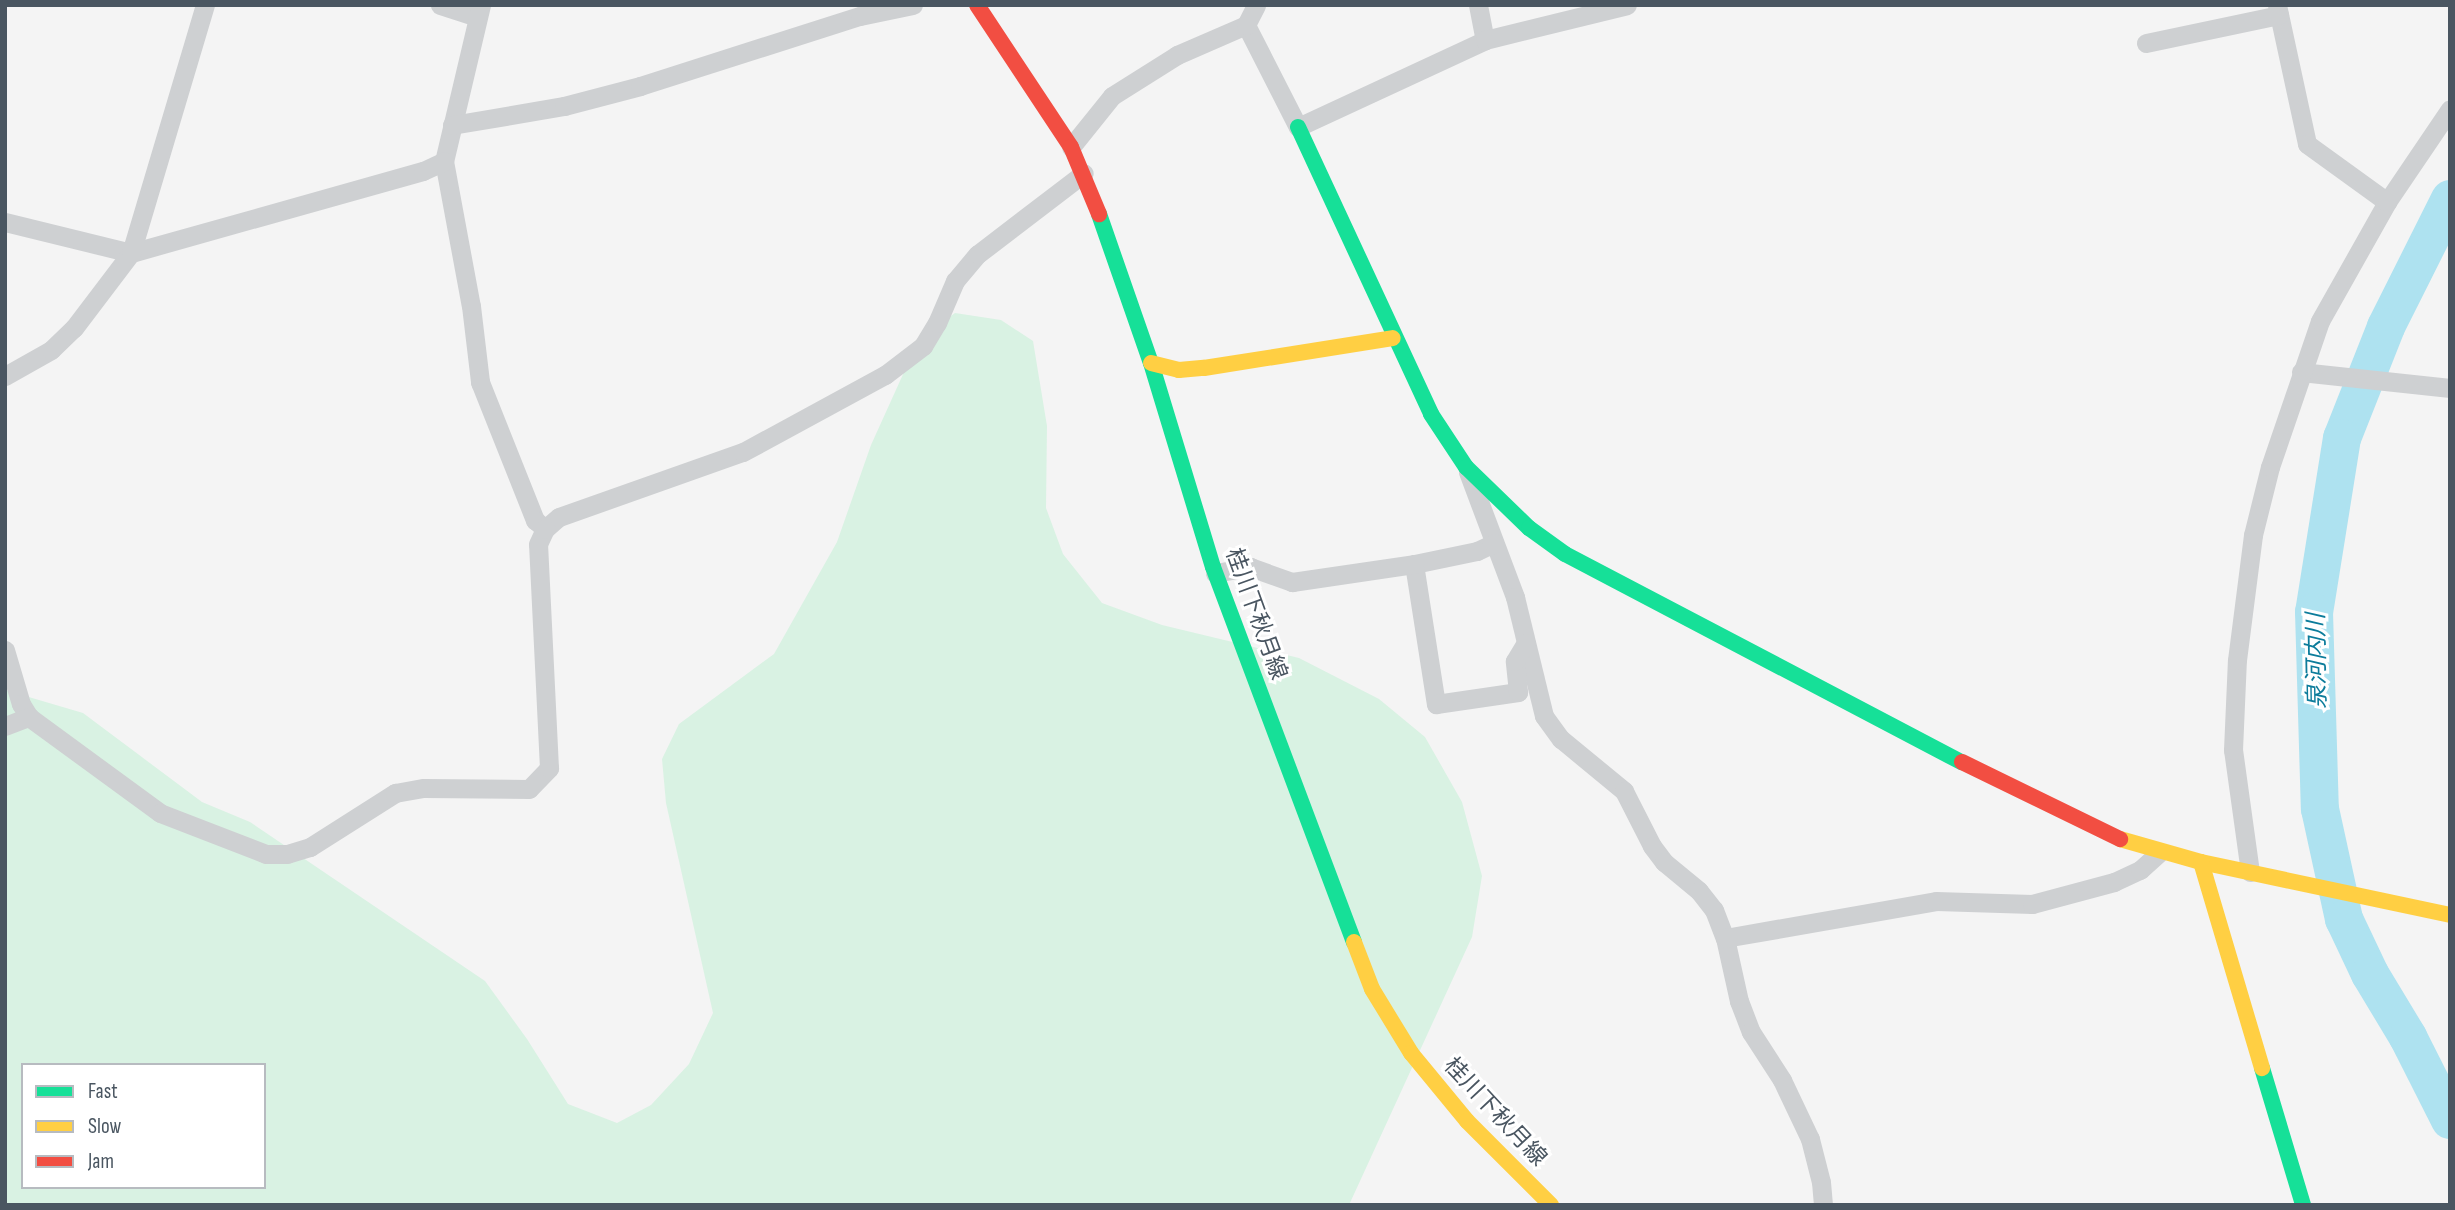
<!DOCTYPE html>
<html>
<head>
<meta charset="utf-8">
<style>
  body { margin:0 }
  #map { position:relative; width:2455px; height:1210px; overflow:hidden; background:#f4f4f4; font-family:"Sofia Sans Condensed","Noto Sans JP",sans-serif }
  div>[style] { position:absolute }
  .green>* { inset:0; background:#d9f2e3 }
  .river>* { height:38px; margin:-19px; padding:0 19px; transform-origin:19px; border-radius:19px; background:#aee2f0 }
  .street>* { height:19px; margin:-9.5px; padding:0 9.5px; transform-origin:9.5px; border-radius:9.5px; background:#ced0d2 }
  .fast>* { height:16px; margin:-8px; padding:0 8px; transform-origin:8px; border-radius:8px; background:#16e098 }
  .slow>* { height:16px; margin:-8px; padding:0 8px; transform-origin:8px; border-radius:8px; background:#ffcf43 }
  .jam>* { height:16px; margin:-8px; padding:0 8px; transform-origin:8px; border-radius:8px; background:#f24e42 }
  span { translate:-50% -50%; white-space:nowrap; text-align:center; line-height:1.15; -webkit-text-stroke:6px #fff; paint-order:stroke }
  .street-label { font-size:23px; color:#4a5661 }
  .water-label { font-size:24px; color:#0c7c9b; font-style:italic }
  .frame { position:absolute; inset:0; border:7px solid #4a5661; pointer-events:none }
  .legend { position:absolute; left:21px; top:1063px; width:245px; height:126px; box-sizing:border-box; background:#fff; border:2px solid #b7bbc0; margin:0; padding:9px 12px; list-style:none; font-size:21px; color:#4a5661 }
  .legend li { display:flex; align-items:center; gap:14px; height:35px }
  .legend b { width:35px; border:2px solid #b7bbc0 }
</style>
</head>
<body>
<div id="map">
  <div class="green">
    <div style="clip-path:polygon(evenodd,955px 313px,1001px 320px,1033px 341px,1047px 426px,1046px 508px,1063px 554px,1102px 603px,1162px 625px,1299px 658px,1379px 699px,1425px 737px,1462px 802px,1482px 876px,1472px 937px,1349px 1205px,5px 1205px,5px 690px,83px 713px,202px 802px,250px 822px,485px 981px,527px 1039px,568px 1104px,617px 1123px,651px 1105px,689px 1064px,713px 1013px,666px 803px,662px 759px,679px 724px,774px 654px,837px 542px,871px 445px,919px 339px,955px 313px,23px 1065px,264px 1065px,264px 1187px,23px 1187px,23px 1065px)"></div>
  </div>
  <div class="river">
    <div style="left:2450px;top:199px;width:143px;rotate:116.6deg"></div>
    <div style="left:2386px;top:327px;width:119px;rotate:111.6deg"></div>
    <div style="left:2342px;top:438px;width:176px;rotate:99.1deg"></div>
    <div style="left:2314px;top:612px;width:197px;rotate:88.3deg"></div>
    <div style="left:2320px;top:809px;width:113px;rotate:77.7deg"></div>
    <div style="left:2344px;top:919px;width:61px;rotate:64.7deg"></div>
    <div style="left:2370px;top:974px;width:74px;rotate:58.9deg"></div>
    <div style="left:2408px;top:1037px;width:93px;rotate:63.2deg"></div>
  </div>
  <div class="street">
    <div style="left:440px;top:5px;width:39px;rotate:18deg"></div>
    <div style="left:481px;top:5px;width:160px;rotate:103.3deg"></div>
    <div style="left:444px;top:161px;width:147px;rotate:79.5deg"></div>
    <div style="left:471px;top:306px;width:77px;rotate:83.2deg"></div>
    <div style="left:480px;top:382px;width:149px;rotate:68.3deg"></div>
    <div style="left:535px;top:520px;width:13px;rotate:42deg"></div>
    <div style="left:1478px;top:5px;width:36px;rotate:79deg"></div>
    <div style="left:2277px;top:5px;width:142px;rotate:77.8deg"></div>
    <div style="left:2307px;top:144px;width:99px;rotate:35.9deg"></div>
    <div style="left:1246px;top:25px;width:114px;rotate:63deg"></div>
    <div style="left:1298px;top:127px;width:206px;rotate:-24.9deg"></div>
    <div style="left:1485px;top:40px;width:146px;rotate:-13.8deg"></div>
    <div style="left:2146px;top:43px;width:136px;rotate:-11.9deg"></div>
    <div style="left:452px;top:125px;width:114px;rotate:-9.6deg"></div>
    <div style="left:564px;top:106px;width:79px;rotate:-14.7deg"></div>
    <div style="left:640px;top:86px;width:231px;rotate:-17.7deg"></div>
    <div style="left:860px;top:16px;width:54px;rotate:-11.7deg"></div>
    <div style="left:1071px;top:147px;width:65px;rotate:-51.2deg"></div>
    <div style="left:1112px;top:96px;width:77px;rotate:-32.2deg"></div>
    <div style="left:1177px;top:55px;width:75px;rotate:-23.5deg"></div>
    <div style="left:1246px;top:25px;width:22px;rotate:-63deg"></div>
    <div style="left:5px;top:222px;width:130px;rotate:13.8deg"></div>
    <div style="left:131px;top:253px;width:303px;rotate:-15.7deg"></div>
    <div style="left:423px;top:171px;width:23px;rotate:-25deg"></div>
    <div style="left:2301px;top:372px;width:150px;rotate:6.1deg"></div>
    <div style="left:5px;top:376px;width:53px;rotate:-29.5deg"></div>
    <div style="left:51px;top:350px;width:32px;rotate:-44deg"></div>
    <div style="left:74px;top:328px;width:94px;rotate:-52.8deg"></div>
    <div style="left:131px;top:253px;width:259px;rotate:-73.4deg"></div>
    <div style="left:1468px;top:472px;width:134px;rotate:69.4deg"></div>
    <div style="left:1515px;top:597px;width:122px;rotate:76.3deg"></div>
    <div style="left:1544px;top:716px;width:29px;rotate:54deg"></div>
    <div style="left:1561px;top:739px;width:82px;rotate:39.5deg"></div>
    <div style="left:1624px;top:791px;width:62px;rotate:63deg"></div>
    <div style="left:1652px;top:846px;width:20px;rotate:53deg"></div>
    <div style="left:1664px;top:862px;width:45px;rotate:39.6deg"></div>
    <div style="left:1699px;top:891px;width:24px;rotate:52deg"></div>
    <div style="left:1714px;top:910px;width:30px;rotate:69deg"></div>
    <div style="left:1725px;top:938px;width:65px;rotate:77.5deg"></div>
    <div style="left:1739px;top:1001px;width:33px;rotate:69deg"></div>
    <div style="left:1751px;top:1032px;width:57px;rotate:57.1deg"></div>
    <div style="left:1782px;top:1080px;width:65px;rotate:64.6deg"></div>
    <div style="left:1810px;top:1139px;width:44px;rotate:75.7deg"></div>
    <div style="left:1821px;top:1182px;width:23px;rotate:85deg"></div>
    <div style="left:1494px;top:543px;width:19px;rotate:155deg"></div>
    <div style="left:1477px;top:551px;width:64px;rotate:168.3deg"></div>
    <div style="left:1414px;top:564px;width:142px;rotate:81.1deg"></div>
    <div style="left:1436px;top:704px;width:83px;rotate:-8.3deg"></div>
    <div style="left:1518px;top:692px;width:31px;rotate:-96deg"></div>
    <div style="left:1515px;top:661px;width:21px;rotate:-59deg"></div>
    <div style="left:1215px;top:573px;width:36px;rotate:-10deg"></div>
    <div style="left:1250px;top:567px;width:45px;rotate:19.7deg"></div>
    <div style="left:1292px;top:582px;width:123px;rotate:-8.4deg"></div>
    <div style="left:5px;top:650px;width:56px;rotate:73.5deg"></div>
    <div style="left:21px;top:704px;width:15px;rotate:58deg"></div>
    <div style="left:29px;top:717px;width:162px;rotate:36.2deg"></div>
    <div style="left:160px;top:813px;width:114px;rotate:21.1deg"></div>
    <div style="left:266px;top:854px;width:21px"></div>
    <div style="left:287px;top:854px;width:24px;rotate:-17deg"></div>
    <div style="left:310px;top:847px;width:101px;rotate:-32.4deg"></div>
    <div style="left:395px;top:793px;width:29px;rotate:-10deg"></div>
    <div style="left:424px;top:788px;width:105px;rotate:0.5deg"></div>
    <div style="left:529px;top:789px;width:29px;rotate:-46deg"></div>
    <div style="left:549px;top:768px;width:224px;rotate:-92.8deg"></div>
    <div style="left:538px;top:544px;width:17px;rotate:-65deg"></div>
    <div style="left:545px;top:529px;width:18px;rotate:-41deg"></div>
    <div style="left:559px;top:517px;width:195px;rotate:-19.5deg"></div>
    <div style="left:743px;top:452px;width:162px;rotate:-28.5deg"></div>
    <div style="left:885px;top:375px;width:48px;rotate:-37.3deg"></div>
    <div style="left:923px;top:346px;width:27px;rotate:-59deg"></div>
    <div style="left:937px;top:323px;width:46px;rotate:-66.8deg"></div>
    <div style="left:955px;top:281px;width:35px;rotate:-50deg"></div>
    <div style="left:978px;top:254px;width:133px;rotate:-37.4deg"></div>
    <div style="left:5px;top:726px;width:26px;rotate:-21deg"></div>
    <div style="left:2250px;top:872px;width:123px;rotate:-97.9deg"></div>
    <div style="left:2233px;top:750px;width:90px;rotate:-87.5deg"></div>
    <div style="left:2237px;top:660px;width:126px;rotate:-82.7deg"></div>
    <div style="left:2253px;top:535px;width:70px;rotate:-76deg"></div>
    <div style="left:2270px;top:467px;width:154px;rotate:-71.1deg"></div>
    <div style="left:2320px;top:321px;width:137px;rotate:-60.6deg"></div>
    <div style="left:2387px;top:202px;width:112px;rotate:-55.9deg"></div>
    <div style="left:1725px;top:938px;width:214px;rotate:-9.9deg"></div>
    <div style="left:1936px;top:901px;width:96px;rotate:1.8deg"></div>
    <div style="left:2032px;top:904px;width:85px;rotate:-15deg"></div>
    <div style="left:2114px;top:882px;width:29px;rotate:-25deg"></div>
    <div style="left:2140px;top:870px;width:25px;rotate:-42deg"></div>
  </div>
  <div class="fast">
    <div style="left:1298px;top:127px;width:316px;rotate:65.1deg"></div>
    <div style="left:1431px;top:414px;width:64px;rotate:56.6deg"></div>
    <div style="left:1466px;top:467px;width:88px;rotate:44.1deg"></div>
    <div style="left:1529px;top:528px;width:44px;rotate:35.8deg"></div>
    <div style="left:1565px;top:554px;width:448px;rotate:27.7deg"></div>
    <div style="left:1099px;top:214px;width:158px;rotate:70.8deg"></div>
    <div style="left:1151px;top:363px;width:213px;rotate:73.1deg"></div>
    <div style="left:1213px;top:567px;width:401px;rotate:69.4deg"></div>
    <div style="left:2262px;top:1068px;width:143px;rotate:73.3deg"></div>
  </div>
  <div class="slow">
    <div style="left:1151px;top:363px;width:29px;rotate:14deg"></div>
    <div style="left:1179px;top:370px;width:25px;rotate:-5deg"></div>
    <div style="left:1204px;top:368px;width:191px;rotate:-9deg"></div>
    <div style="left:2120px;top:839px;width:84px;rotate:15.9deg"></div>
    <div style="left:2201px;top:862px;width:255px;rotate:12deg"></div>
    <div style="left:2201px;top:862px;width:215px;rotate:73.5deg"></div>
    <div style="left:1354px;top:942px;width:50px;rotate:69deg"></div>
    <div style="left:1372px;top:989px;width:75px;rotate:58.6deg"></div>
    <div style="left:1411px;top:1053px;width:88px;rotate:50.5deg"></div>
    <div style="left:1467px;top:1121px;width:119px;rotate:45deg"></div>
  </div>
  <div class="jam">
    <div style="left:977px;top:5px;width:170px;rotate:56.5deg"></div>
    <div style="left:1071px;top:147px;width:73px;rotate:67.3deg"></div>
    <div style="left:1962px;top:762px;width:176px;rotate:26deg"></div>
  </div>
  <div class="street-label">
    <span style="left:1256px;top:614px;rotate:70deg">桂川下秋月線</span>
    <span style="left:1495px;top:1112px;rotate:47deg">桂川下秋月線</span>
  </div>
  <div class="water-label">
    <span style="left:2317px;top:661px;rotate:-91deg">泉河内川</span>
  </div>
  <div class="frame"></div>
  <ul class="legend">
  <li><b style="height:9px;background:#16e098"></b>Fast</li>
  <li><b style="height:9px;background:#ffcf43"></b>Slow</li>
  <li><b style="height:9px;background:#f24e42"></b>Jam</li>
  </ul>
</div>
</body>
</html>
